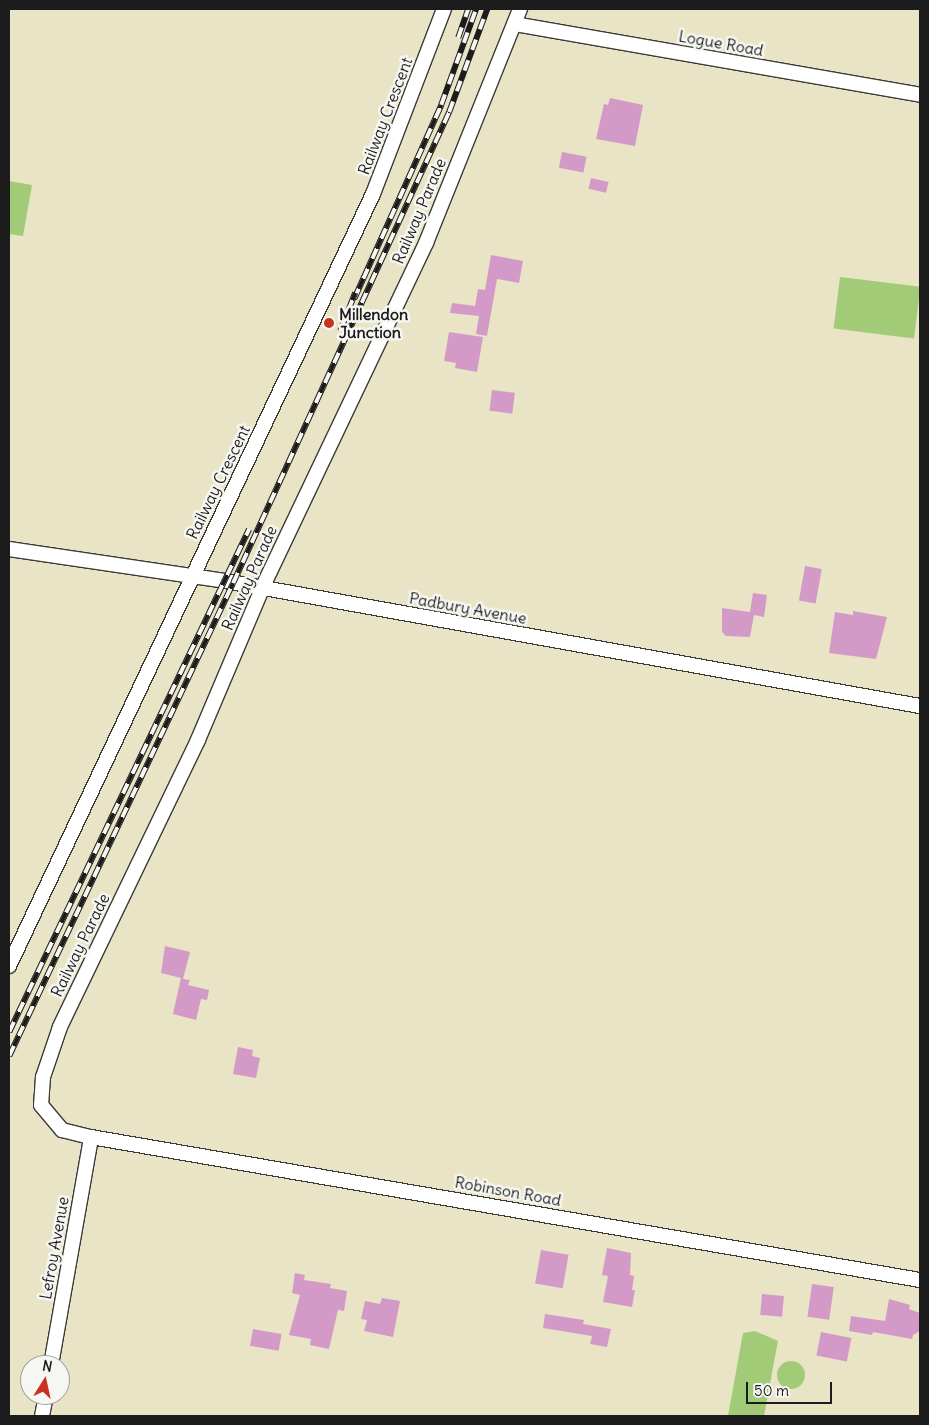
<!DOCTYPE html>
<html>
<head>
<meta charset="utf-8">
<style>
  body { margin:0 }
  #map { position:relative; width:929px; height:1425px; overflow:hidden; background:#eae4c6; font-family:Delius,sans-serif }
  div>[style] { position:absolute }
  .green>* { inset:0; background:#a1cb77; transform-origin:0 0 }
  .round { border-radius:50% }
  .building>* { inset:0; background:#d39ac8; transform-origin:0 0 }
  .roads { filter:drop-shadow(1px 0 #3b3a36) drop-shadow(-1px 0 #3b3a36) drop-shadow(0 1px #3b3a36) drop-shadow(0 -1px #3b3a36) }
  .street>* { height:14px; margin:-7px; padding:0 7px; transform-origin:7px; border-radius:7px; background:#fff }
  .rail>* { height:5.5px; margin-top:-2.75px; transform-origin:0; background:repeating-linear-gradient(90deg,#f6f6f2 0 11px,#1c1c1c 0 22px); box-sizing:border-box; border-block:1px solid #1c1c1c }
  .dots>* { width:14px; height:14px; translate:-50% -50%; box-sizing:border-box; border:2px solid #f6f6f2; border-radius:50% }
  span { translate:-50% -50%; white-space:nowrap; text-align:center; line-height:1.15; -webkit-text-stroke:5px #f6f6f2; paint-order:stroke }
  .street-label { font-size:16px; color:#1c1c1c }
  .poi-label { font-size:16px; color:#1c1c1c; font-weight:700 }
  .left { translate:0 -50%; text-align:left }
  .frame { position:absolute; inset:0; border:10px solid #1c1c1c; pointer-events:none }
  .north { position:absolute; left:20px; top:1355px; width:50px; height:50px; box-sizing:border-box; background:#f6f6f2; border:1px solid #9f9f9c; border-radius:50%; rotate:10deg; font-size:14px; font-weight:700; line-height:20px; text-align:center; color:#1c1c1c }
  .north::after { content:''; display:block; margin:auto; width:18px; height:22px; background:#c8321e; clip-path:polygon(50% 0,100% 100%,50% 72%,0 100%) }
  .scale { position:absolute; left:746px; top:1382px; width:86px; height:22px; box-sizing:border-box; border:2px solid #1c1c1c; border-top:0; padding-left:6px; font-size:15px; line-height:18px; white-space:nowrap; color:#1c1c1c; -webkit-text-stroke:4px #f6f6f2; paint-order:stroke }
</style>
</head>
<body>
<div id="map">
  <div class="green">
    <div style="clip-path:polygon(9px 181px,32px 185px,23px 236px,9px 234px)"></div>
    <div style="left:840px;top:277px;width:81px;height:52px;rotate:7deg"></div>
    <div style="clip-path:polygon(755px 1331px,778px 1341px,764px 1416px,728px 1416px,743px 1333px)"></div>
    <div class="round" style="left:777px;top:1361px;width:28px;height:28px"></div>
  </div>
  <div class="building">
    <div style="clip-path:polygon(610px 98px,643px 105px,635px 146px,596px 139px,604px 104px,608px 105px)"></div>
    <div style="left:562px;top:152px;width:25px;height:16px;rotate:11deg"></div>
    <div style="left:591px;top:178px;width:18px;height:11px;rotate:13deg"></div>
    <div style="clip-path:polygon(491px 255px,523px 261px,519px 283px,497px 279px,487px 336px,476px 334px,479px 316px,450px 313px,452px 303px,475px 306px,478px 289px,485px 290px)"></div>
    <div style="clip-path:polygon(449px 332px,483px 337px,477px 372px,455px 368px,456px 363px,444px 361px)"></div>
    <div style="left:492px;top:390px;width:23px;height:21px;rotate:7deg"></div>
    <div style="left:805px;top:566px;width:17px;height:35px;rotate:10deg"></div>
    <div style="clip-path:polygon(753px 593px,767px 595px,764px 617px,754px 615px,750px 637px,726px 636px,722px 632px,722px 608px,750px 612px)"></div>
    <div style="clip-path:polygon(853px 611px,887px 617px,876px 659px,829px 653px,835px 612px,853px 615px)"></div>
    <div style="clip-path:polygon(165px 946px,190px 952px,183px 979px,190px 980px,188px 985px,209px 990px,207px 1000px,201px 999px,196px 1020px,173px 1014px,181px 978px,161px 973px)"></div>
    <div style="clip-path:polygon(238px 1047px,253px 1050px,252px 1056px,260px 1058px,256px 1078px,233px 1074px)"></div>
    <div style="clip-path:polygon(607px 1248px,631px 1253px,630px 1275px,634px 1276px,632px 1290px,635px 1290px,632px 1307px,603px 1302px,608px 1276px,602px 1275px)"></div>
    <div style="left:541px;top:1250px;width:28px;height:34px;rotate:10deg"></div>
    <div style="clip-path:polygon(295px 1273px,305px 1275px,304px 1280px,331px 1284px,330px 1288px,347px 1291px,344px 1311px,338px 1310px,329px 1349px,310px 1345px,311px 1339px,289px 1335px,300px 1295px,292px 1293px)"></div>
    <div style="left:812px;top:1284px;width:22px;height:33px;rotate:8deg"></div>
    <div style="left:762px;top:1294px;width:22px;height:21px;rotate:5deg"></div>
    <div style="clip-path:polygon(382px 1298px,400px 1301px,393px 1337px,364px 1331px,367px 1320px,361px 1319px,365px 1301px,380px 1304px)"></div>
    <div style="clip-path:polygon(889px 1299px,910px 1305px,909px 1309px,920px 1313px,920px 1331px,913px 1335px,912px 1339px,873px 1332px,872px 1335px,849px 1331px,851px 1316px,885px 1321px)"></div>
    <div style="clip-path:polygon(545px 1314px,584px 1320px,583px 1324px,611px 1329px,607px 1347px,590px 1344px,592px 1336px,543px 1328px)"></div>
    <div style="left:253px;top:1329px;width:29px;height:17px;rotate:10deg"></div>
    <div style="left:821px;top:1332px;width:31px;height:24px;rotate:11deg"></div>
  </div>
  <div class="roads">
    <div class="street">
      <div style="left:520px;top:9px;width:252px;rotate:111.9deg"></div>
      <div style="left:426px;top:243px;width:383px;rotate:115.4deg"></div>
      <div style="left:262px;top:589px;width:164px;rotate:113deg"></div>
      <div style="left:198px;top:740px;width:318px;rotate:115.7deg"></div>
      <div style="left:60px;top:1027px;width:53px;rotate:108.8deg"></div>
      <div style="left:43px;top:1077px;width:28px;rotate:94deg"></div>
      <div style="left:41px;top:1105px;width:33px;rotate:50deg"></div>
      <div style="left:62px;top:1130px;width:30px;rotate:14deg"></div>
      <div style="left:91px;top:1137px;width:841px;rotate:9.79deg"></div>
      <div style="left:515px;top:24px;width:411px;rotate:9.9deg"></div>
      <div style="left:9px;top:549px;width:218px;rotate:8.4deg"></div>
      <div style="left:225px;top:581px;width:706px;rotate:10.2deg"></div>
      <div style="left:9px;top:966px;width:854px;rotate:-64.76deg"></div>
      <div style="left:373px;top:194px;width:198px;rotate:-69deg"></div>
      <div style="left:51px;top:1365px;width:231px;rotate:-80deg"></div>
      <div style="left:42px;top:1416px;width:21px;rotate:-79deg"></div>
    </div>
  </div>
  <div class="rail">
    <div style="left:458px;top:38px;width:31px;rotate:-71deg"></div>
    <div style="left:354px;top:299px;width:213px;rotate:-65.8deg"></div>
    <div style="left:441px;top:105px;width:102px;rotate:-70deg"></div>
    <div style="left:340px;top:331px;width:41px;rotate:-68.5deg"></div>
    <div style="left:9px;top:1032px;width:557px;rotate:-64.49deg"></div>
    <div style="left:9px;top:1056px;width:523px;rotate:-64.66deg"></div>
    <div style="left:233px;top:583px;width:518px;rotate:-65.36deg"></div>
    <div style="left:449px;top:112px;width:110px;rotate:-69.7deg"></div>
  </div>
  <div class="dots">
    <div style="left:329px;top:323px;background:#c8321e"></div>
  </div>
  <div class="street-label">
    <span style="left:721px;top:43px;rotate:10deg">Logue Road</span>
    <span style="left:385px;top:116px;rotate:-69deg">Railway Crescent</span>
    <span style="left:419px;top:211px;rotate:-67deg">Railway Parade</span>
    <span style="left:218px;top:482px;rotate:-64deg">Railway Crescent</span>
    <span style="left:249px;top:578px;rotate:-66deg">Railway Parade</span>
    <span style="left:468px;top:608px;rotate:10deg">Padbury Avenue</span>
    <span style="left:80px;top:945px;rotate:-64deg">Railway Parade</span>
    <span style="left:508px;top:1191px;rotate:10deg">Robinson Road</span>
    <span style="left:54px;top:1248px;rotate:-80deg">Lefroy Avenue</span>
  </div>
  <div class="poi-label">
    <span class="left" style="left:339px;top:323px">Millendon<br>Junction</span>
  </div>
  <div class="frame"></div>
  <div class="north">N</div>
  <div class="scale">50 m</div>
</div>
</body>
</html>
